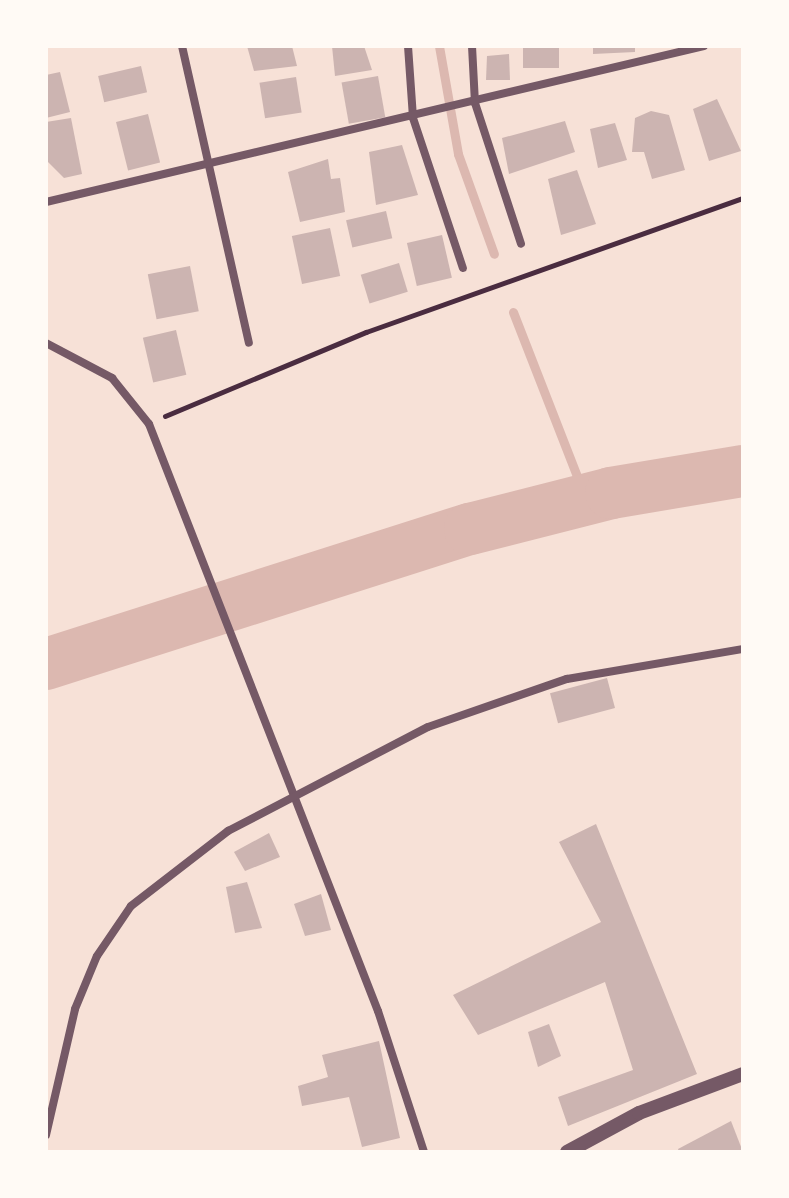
<!DOCTYPE html>
<html>
<head>
<meta charset="utf-8">
<style>
  body { margin:0 }
  #map { position:relative; width:789px; height:1198px; overflow:hidden; background:#f7e1d7; font-family:"DM Sans",sans-serif }
  div>[style] { position:absolute }
  .stream>* { height:9px; margin:-4.5px; padding:0 4.5px; transform-origin:4.5px; border-radius:4.5px; background:#dcb8b0 }
  .river>* { height:52px; margin:-26px; padding:0 26px; transform-origin:26px; border-radius:26px; background:#dcb8b0 }
  .building>* { inset:0; background:#ccb4b1; transform-origin:0 0 }
  .path>* { height:5px; margin:-2.5px; padding:0 2.5px; transform-origin:2.5px; border-radius:2.5px; background:#4a2c40 }
  .minor>* { height:8px; margin:-4px; padding:0 4px; transform-origin:4px; border-radius:4px; background:#755966 }
  .tertiary>* { height:14px; margin:-7px; padding:0 7px; transform-origin:7px; border-radius:7px; background:#755966 }
  span { translate:-50% -50%; white-space:nowrap; text-align:center; line-height:1.15; -webkit-text-stroke:7px #fffaf5; paint-order:stroke }
  .frame { position:absolute; inset:0; border:48px solid #fffaf5; pointer-events:none }
</style>
</head>
<body>
<div id="map">
  <div class="stream">
    <div style="left:439px;top:46px;width:110px;rotate:80deg"></div>
    <div style="left:458px;top:154px;width:106px;rotate:70.2deg"></div>
    <div style="left:513px;top:312px;width:201px;rotate:68.7deg"></div>
  </div>
  <div class="river">
    <div style="left:46px;top:664px;width:445px;rotate:-17.7deg"></div>
    <div style="left:470px;top:529px;width:146px;rotate:-14.3deg"></div>
    <div style="left:611px;top:493px;width:134px;rotate:-9.5deg"></div>
  </div>
  <div class="building">
    <div style="clip-path:polygon(247px 46px,292px 46px,297px 66px,254px 71px)"></div>
    <div style="clip-path:polygon(332px 46px,364px 46px,372px 70px,335px 76px)"></div>
    <div style="left:523px;top:46px;width:36px;height:22px"></div>
    <div style="clip-path:polygon(593px 46px,635px 46px,635px 52px,593px 54px)"></div>
    <div style="clip-path:polygon(509px 54px,510px 80px,486px 80px,487px 56px)"></div>
    <div style="left:141px;top:66px;width:27px;height:44px;rotate:77deg"></div>
    <div style="clip-path:polygon(60px 72px,70px 112px,46px 118px,46px 75px)"></div>
    <div style="left:378px;top:76px;width:42px;height:37px;rotate:80deg"></div>
    <div style="left:296px;top:77px;width:36px;height:37px;rotate:81deg"></div>
    <div style="clip-path:polygon(717px 99px,741px 151px,709px 161px,693px 109px)"></div>
    <div style="clip-path:polygon(651px 111px,669px 115px,685px 170px,652px 179px,644px 152px,632px 152px,635px 118px)"></div>
    <div style="left:148px;top:114px;width:50px;height:33px;rotate:76deg"></div>
    <div style="clip-path:polygon(71px 118px,82px 174px,64px 178px,46px 160px,46px 122px)"></div>
    <div style="clip-path:polygon(565px 121px,575px 152px,509px 174px,502px 138px)"></div>
    <div style="clip-path:polygon(615px 123px,627px 160px,598px 168px,590px 129px)"></div>
    <div style="clip-path:polygon(402px 145px,418px 195px,376px 205px,369px 152px)"></div>
    <div style="clip-path:polygon(328px 159px,331px 179px,340px 178px,345px 212px,300px 222px,288px 172px)"></div>
    <div style="clip-path:polygon(577px 170px,596px 224px,561px 235px,548px 179px)"></div>
    <div style="left:386px;top:211px;width:28px;height:41px;rotate:77deg"></div>
    <div style="left:330px;top:228px;width:49px;height:39px;rotate:78deg"></div>
    <div style="left:442px;top:235px;width:44px;height:36px;rotate:77deg"></div>
    <div style="left:399px;top:263px;width:30px;height:40px;rotate:73deg"></div>
    <div style="left:190px;top:266px;width:46px;height:43px;rotate:79deg"></div>
    <div style="left:176px;top:330px;width:46px;height:34px;rotate:77deg"></div>
    <div style="left:607px;top:678px;width:31px;height:59px;rotate:75deg"></div>
    <div style="clip-path:polygon(596px 824px,697px 1074px,568px 1126px,558px 1097px,633px 1070px,605px 982px,478px 1035px,453px 995px,601px 922px,559px 842px)"></div>
    <div style="clip-path:polygon(269px 833px,280px 857px,245px 871px,234px 852px)"></div>
    <div style="clip-path:polygon(247px 882px,262px 928px,235px 933px,226px 887px)"></div>
    <div style="clip-path:polygon(321px 894px,331px 930px,305px 936px,294px 904px)"></div>
    <div style="clip-path:polygon(549px 1024px,561px 1056px,538px 1067px,528px 1032px)"></div>
    <div style="clip-path:polygon(379px 1041px,400px 1138px,362px 1147px,349px 1097px,302px 1106px,298px 1086px,328px 1077px,322px 1055px)"></div>
    <div style="clip-path:polygon(731px 1121px,743px 1152px,679px 1152px,678px 1149px)"></div>
  </div>
  <div class="path">
    <div style="left:165px;top:416px;width:218px;rotate:-22.7deg"></div>
    <div style="left:366px;top:332px;width:400px;rotate:-19.6deg"></div>
  </div>
  <div class="minor">
    <div style="left:182px;top:46px;width:304px;rotate:77.3deg"></div>
    <div style="left:408px;top:46px;width:72px;rotate:86deg"></div>
    <div style="left:413px;top:118px;width:158px;rotate:71.6deg"></div>
    <div style="left:472px;top:46px;width:57px;rotate:87deg"></div>
    <div style="left:475px;top:103px;width:148px;rotate:71.9deg"></div>
    <div style="left:46px;top:202px;width:676px;rotate:-13.34deg"></div>
    <div style="left:46px;top:343px;width:75px;rotate:27.9deg"></div>
    <div style="left:112px;top:378px;width:59px;rotate:51.2deg"></div>
    <div style="left:149px;top:424px;width:630px;rotate:68.69deg"></div>
    <div style="left:378px;top:1011px;width:148px;rotate:71.9deg"></div>
    <div style="left:46px;top:1135px;width:129px;rotate:-77deg"></div>
    <div style="left:75px;top:1009px;width:57px;rotate:-67.5deg"></div>
    <div style="left:97px;top:956px;width:60px;rotate:-55.8deg"></div>
    <div style="left:131px;top:906px;width:123px;rotate:-37.7deg"></div>
    <div style="left:228px;top:831px;width:225px;rotate:-27.5deg"></div>
    <div style="left:428px;top:727px;width:147px;rotate:-19.1deg"></div>
    <div style="left:567px;top:679px;width:179px;rotate:-9.7deg"></div>
  </div>
  <div class="tertiary">
    <div style="left:567px;top:1152px;width:82px;rotate:-28.4deg"></div>
    <div style="left:639px;top:1113px;width:111px;rotate:-20.6deg"></div>
  </div>
  <div class="frame"></div>
</div>
</body>
</html>
